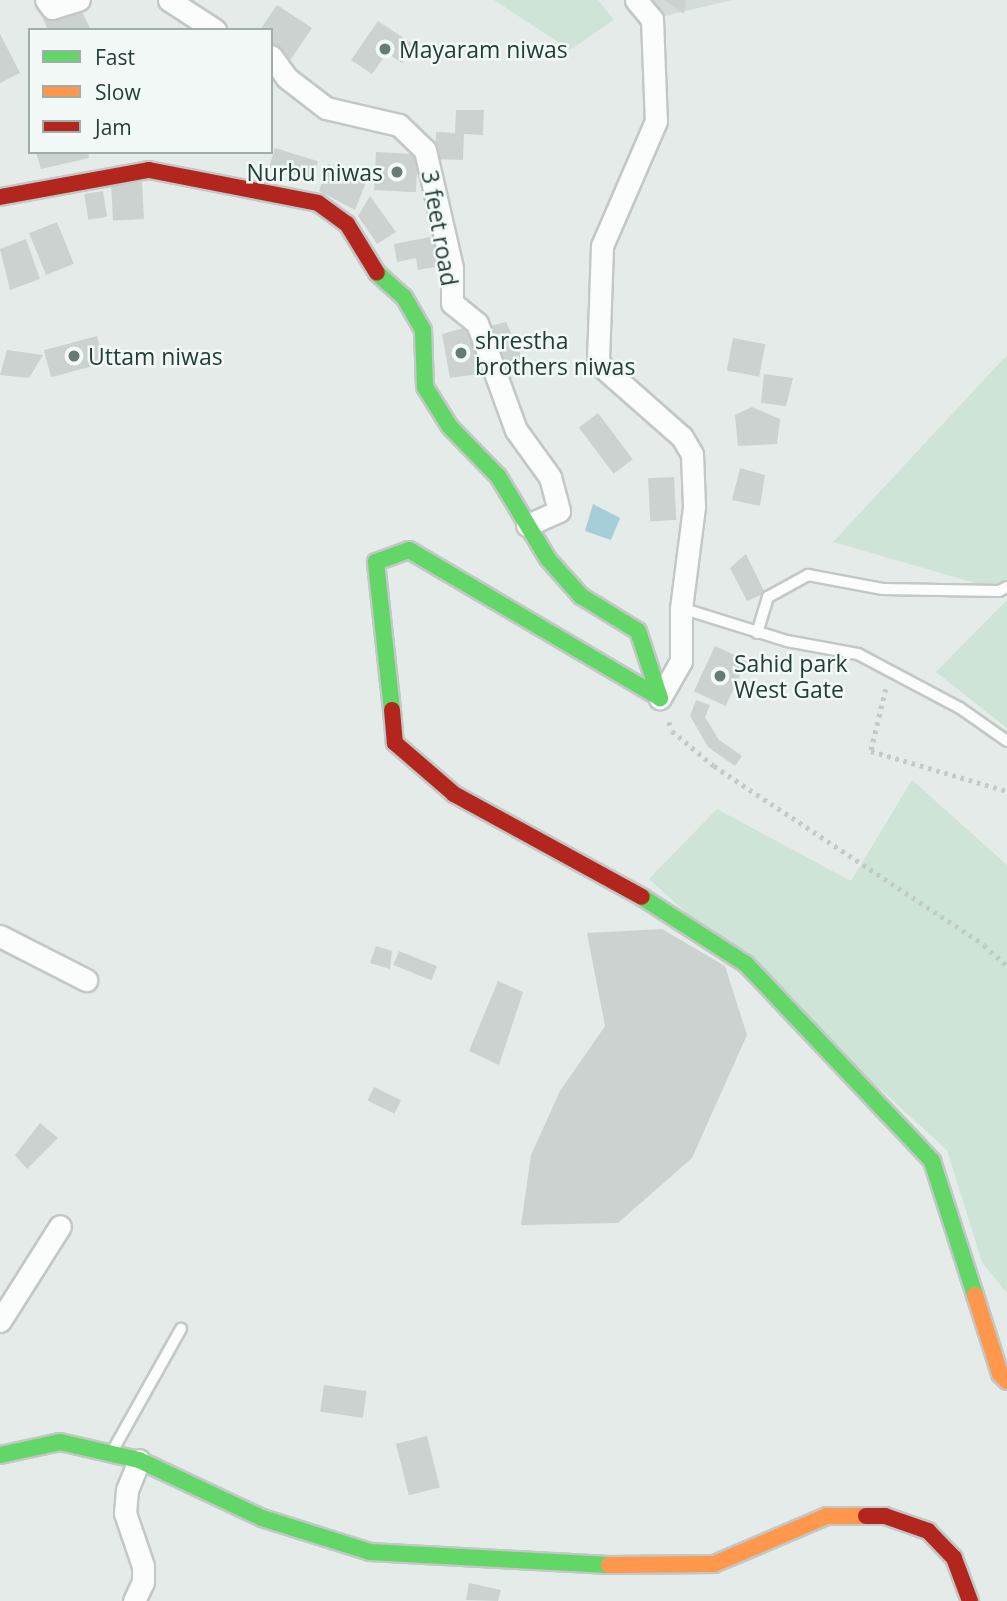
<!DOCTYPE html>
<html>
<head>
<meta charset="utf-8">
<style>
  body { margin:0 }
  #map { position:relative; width:1007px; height:1601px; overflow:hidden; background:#e5ebe8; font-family:"Open Sans",sans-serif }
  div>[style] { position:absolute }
  .built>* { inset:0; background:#d3dcd8 }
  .green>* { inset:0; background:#cee4d6 }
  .water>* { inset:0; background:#a5ced9 }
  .building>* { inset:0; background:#ccd2d0; transform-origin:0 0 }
  .path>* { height:4.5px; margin-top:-2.25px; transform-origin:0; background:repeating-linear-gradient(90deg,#c1cbc8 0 3.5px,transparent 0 8.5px) }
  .roads { filter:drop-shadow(2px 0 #c2c8c5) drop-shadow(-2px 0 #c2c8c5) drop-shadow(0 2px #c2c8c5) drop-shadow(0 -2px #c2c8c5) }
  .lane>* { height:10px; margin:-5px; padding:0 5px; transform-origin:5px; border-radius:5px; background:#fbfcfc }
  .street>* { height:21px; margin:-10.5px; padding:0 10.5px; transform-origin:10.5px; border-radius:10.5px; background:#fbfcfc }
  .fast>* { height:16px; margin:-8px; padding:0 8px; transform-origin:8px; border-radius:8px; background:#63d668 }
  .slow>* { height:16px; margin:-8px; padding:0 8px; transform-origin:8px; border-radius:8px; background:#ff974d }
  .jam>* { height:16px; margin:-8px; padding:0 8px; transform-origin:8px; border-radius:8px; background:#b3261e }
  .dots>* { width:19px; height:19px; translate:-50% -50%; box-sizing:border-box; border:4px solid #f3f9f7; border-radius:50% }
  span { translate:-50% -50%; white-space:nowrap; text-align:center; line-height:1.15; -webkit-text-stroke:5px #f3f9f7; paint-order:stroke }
  .poi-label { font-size:23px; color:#223e39 }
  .left { translate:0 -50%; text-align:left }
  .right { translate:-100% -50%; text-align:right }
  .street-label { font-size:23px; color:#223e39 }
  .legend { position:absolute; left:28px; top:28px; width:245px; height:126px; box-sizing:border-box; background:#f3f9f7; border:2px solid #9faeab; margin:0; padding:9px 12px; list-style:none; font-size:21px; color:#223e39 }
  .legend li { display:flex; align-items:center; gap:14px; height:35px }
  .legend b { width:35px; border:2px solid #9faeab }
</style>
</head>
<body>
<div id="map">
  <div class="built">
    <div style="clip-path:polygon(636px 0,732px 0,652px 19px)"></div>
  </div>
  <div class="green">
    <div style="clip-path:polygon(494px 0,598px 0,614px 20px,570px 50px)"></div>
    <div style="clip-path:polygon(1007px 355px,1007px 592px,833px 542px)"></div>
    <div style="clip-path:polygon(1007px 600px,1007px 728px,936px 672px)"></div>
    <div style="clip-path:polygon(912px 780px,1007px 865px,1007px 1293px,982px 1262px,947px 1150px,649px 879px,717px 809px,851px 881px)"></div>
  </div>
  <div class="water">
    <div style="clip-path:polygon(593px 504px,620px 518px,611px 540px,585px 531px)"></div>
  </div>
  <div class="building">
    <div style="clip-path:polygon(664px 0,686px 0,684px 14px)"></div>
    <div style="clip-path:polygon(77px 2px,91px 30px,48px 30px,43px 19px)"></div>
    <div style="clip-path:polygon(277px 5px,312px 28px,291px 59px,271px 46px,271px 30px,260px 30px)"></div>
    <div style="clip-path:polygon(378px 21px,414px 45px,402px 63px,387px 53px,372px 74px,351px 60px)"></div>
    <div style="clip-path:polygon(0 34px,20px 73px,0 83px)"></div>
    <div style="clip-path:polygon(456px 110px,484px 110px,483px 135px,464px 134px,463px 160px,435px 159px,436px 132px,455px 133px)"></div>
    <div style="left:275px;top:148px;width:45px;height:20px;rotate:17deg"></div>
    <div style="clip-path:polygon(36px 152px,88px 152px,89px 158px,41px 169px)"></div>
    <div style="left:376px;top:152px;width:42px;height:38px;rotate:3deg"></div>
    <div style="clip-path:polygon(328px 164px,366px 182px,355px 210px,319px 191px)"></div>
    <div style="left:142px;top:182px;width:37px;height:31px;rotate:87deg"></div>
    <div style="left:103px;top:191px;width:26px;height:19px;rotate:81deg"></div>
    <div style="clip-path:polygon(370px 196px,396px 232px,377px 244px,358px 216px)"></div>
    <div style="left:57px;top:222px;width:45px;height:30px;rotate:68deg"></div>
    <div style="clip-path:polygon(435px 236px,440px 266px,418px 270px,416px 258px,397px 262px,394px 244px)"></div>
    <div style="clip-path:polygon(26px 239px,40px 279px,10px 290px,0 249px)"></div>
    <div style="clip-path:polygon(506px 322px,523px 359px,507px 368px,487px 327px)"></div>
    <div style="clip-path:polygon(467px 327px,485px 373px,450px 378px,442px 334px)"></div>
    <div style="left:97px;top:336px;width:28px;height:55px;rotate:75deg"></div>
    <div style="left:733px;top:338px;width:33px;height:33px;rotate:11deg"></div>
    <div style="clip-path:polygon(7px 350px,43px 355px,29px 378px,0 375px)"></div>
    <div style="clip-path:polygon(764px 374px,793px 378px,786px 406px,761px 403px)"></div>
    <div style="clip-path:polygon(752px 407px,780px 419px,777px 444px,738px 446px,735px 415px)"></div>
    <div style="left:598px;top:413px;width:58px;height:24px;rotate:53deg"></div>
    <div style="clip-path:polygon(740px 468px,765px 475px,760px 506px,732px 500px)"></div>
    <div style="left:674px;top:477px;width:43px;height:26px;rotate:87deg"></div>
    <div style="clip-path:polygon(746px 554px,765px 593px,747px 601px,730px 568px)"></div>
    <div style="left:715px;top:646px;width:35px;height:50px;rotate:25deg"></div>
    <div style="clip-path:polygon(696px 700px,710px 705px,705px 717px,719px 740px,742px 756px,735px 766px,708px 747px,690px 716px)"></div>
    <div style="clip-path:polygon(662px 929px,725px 966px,747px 1035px,692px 1158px,618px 1223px,521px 1225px,531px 1155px,560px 1091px,605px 1026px,587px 933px)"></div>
    <div style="clip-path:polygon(376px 946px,392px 951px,390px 969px,370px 963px)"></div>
    <div style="left:399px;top:951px;width:41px;height:15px;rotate:22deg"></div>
    <div style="clip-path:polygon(498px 981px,523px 992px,499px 1065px,469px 1051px)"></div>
    <div style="left:374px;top:1087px;width:30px;height:15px;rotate:26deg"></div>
    <div style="clip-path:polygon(40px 1123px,58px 1138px,27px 1169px,15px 1155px)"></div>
    <div style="left:324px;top:1385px;width:43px;height:27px;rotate:8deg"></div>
    <div style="left:427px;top:1436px;width:53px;height:32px;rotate:76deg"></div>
    <div style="clip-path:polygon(469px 1583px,501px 1590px,498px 1601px,466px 1600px)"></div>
  </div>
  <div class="path">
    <div style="left:886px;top:689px;width:64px;rotate:103.6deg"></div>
    <div style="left:871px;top:751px;width:142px;rotate:16.4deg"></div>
    <div style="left:669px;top:722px;width:9px;rotate:72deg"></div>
    <div style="left:672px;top:731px;width:55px;rotate:39.8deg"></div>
    <div style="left:714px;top:766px;width:324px;rotate:33.5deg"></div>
    <div style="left:984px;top:945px;width:31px;rotate:42deg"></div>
  </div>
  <div class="roads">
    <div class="lane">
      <div style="left:681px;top:608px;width:111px;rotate:17.3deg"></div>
      <div style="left:787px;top:641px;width:72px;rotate:10.4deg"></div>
      <div style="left:858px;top:654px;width:115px;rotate:27.9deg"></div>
      <div style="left:960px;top:708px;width:57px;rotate:35.1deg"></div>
      <div style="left:757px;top:633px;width:38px;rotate:-73deg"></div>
      <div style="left:768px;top:597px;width:46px;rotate:-28.8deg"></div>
      <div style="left:808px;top:575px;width:76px;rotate:10.6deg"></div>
      <div style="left:883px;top:589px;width:116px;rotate:1deg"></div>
      <div style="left:999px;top:591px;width:9px;rotate:-27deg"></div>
      <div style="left:113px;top:1450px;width:139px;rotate:-60.7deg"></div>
    </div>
    <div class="street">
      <div style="left:46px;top:0;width:10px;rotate:53deg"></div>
      <div style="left:52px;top:8px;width:28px;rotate:-17deg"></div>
      <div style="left:169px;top:0;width:55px;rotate:33.1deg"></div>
      <div style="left:636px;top:0;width:25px;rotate:50deg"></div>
      <div style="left:652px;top:19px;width:102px;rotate:87.8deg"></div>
      <div style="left:656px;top:121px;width:136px;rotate:113.4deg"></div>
      <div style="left:602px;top:246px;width:117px;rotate:92deg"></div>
      <div style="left:598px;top:363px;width:112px;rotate:41.4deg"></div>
      <div style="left:682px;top:437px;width:20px;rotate:60deg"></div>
      <div style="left:692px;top:454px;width:53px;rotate:87.8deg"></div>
      <div style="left:694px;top:507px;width:102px;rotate:97.3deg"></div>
      <div style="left:681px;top:608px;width:53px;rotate:90deg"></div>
      <div style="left:681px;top:661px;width:43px;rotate:119.6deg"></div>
      <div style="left:271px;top:56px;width:27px;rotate:54deg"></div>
      <div style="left:287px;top:78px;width:49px;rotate:37.6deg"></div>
      <div style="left:326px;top:108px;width:75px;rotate:13.1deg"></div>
      <div style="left:399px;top:125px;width:36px;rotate:44deg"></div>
      <div style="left:425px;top:150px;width:121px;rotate:77.1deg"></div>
      <div style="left:452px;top:268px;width:35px;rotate:90deg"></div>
      <div style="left:452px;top:303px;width:32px;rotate:39deg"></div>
      <div style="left:477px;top:323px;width:114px;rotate:70deg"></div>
      <div style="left:516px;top:430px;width:58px;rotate:54.1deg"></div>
      <div style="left:550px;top:477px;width:35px;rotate:75deg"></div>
      <div style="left:559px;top:511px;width:35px;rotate:156deg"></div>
      <div style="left:0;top:936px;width:97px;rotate:27.1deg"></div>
      <div style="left:0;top:1321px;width:112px;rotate:-57.7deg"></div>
      <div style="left:134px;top:1601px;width:21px;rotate:-65deg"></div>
      <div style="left:143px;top:1582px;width:16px;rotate:-90deg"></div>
      <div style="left:143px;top:1566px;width:56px;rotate:-108.8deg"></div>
      <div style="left:125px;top:1513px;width:23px;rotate:-85deg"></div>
      <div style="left:127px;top:1490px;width:32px;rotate:-68deg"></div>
    </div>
    <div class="fast">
      <div style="left:377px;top:273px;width:36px;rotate:42deg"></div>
      <div style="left:404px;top:297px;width:38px;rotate:60deg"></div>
      <div style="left:423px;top:330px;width:57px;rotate:88deg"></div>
      <div style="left:425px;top:387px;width:47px;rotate:58deg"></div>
      <div style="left:450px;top:427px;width:69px;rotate:45.6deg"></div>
      <div style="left:498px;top:476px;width:97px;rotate:58.9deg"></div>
      <div style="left:548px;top:559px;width:50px;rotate:48.3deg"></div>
      <div style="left:581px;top:596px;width:67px;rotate:31.6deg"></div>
      <div style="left:638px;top:631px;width:71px;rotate:71.8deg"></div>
      <div style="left:392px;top:710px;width:149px;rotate:-96.2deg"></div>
      <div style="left:376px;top:562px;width:35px;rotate:-20deg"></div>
      <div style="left:409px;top:550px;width:291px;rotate:30.5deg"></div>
      <div style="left:642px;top:897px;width:124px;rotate:32.8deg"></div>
      <div style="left:746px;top:964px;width:271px;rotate:46.6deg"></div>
      <div style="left:932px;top:1161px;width:141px;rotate:72.2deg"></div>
      <div style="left:0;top:1455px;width:61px;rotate:-12.2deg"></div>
      <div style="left:60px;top:1442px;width:81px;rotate:12.8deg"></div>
      <div style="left:139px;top:1460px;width:136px;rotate:25.2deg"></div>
      <div style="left:262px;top:1518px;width:113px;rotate:17.5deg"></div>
      <div style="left:370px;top:1552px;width:239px;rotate:3.1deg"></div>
    </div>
    <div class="slow">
      <div style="left:975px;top:1295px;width:83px;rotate:72.4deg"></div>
      <div style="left:1000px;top:1374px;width:10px;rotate:45deg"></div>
      <div style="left:609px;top:1565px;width:105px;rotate:-0.5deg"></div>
      <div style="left:714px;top:1564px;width:123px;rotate:-23deg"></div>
      <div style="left:827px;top:1516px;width:39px"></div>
    </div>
    <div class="jam">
      <div style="left:0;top:197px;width:151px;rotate:-10.3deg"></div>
      <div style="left:149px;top:170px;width:172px;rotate:11deg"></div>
      <div style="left:318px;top:203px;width:36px;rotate:36deg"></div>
      <div style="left:347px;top:224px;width:57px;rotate:58.5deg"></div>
      <div style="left:392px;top:710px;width:33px;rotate:85deg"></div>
      <div style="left:395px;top:743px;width:78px;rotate:40.8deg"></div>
      <div style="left:454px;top:794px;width:214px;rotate:28.7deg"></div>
      <div style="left:866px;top:1516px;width:19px"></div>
      <div style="left:885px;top:1516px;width:46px;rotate:19.2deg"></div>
      <div style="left:928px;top:1531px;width:37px;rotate:46deg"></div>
      <div style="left:954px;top:1558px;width:46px;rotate:69.6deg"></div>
    </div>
  </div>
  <div class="dots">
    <div style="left:385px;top:49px;background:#667b76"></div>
    <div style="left:397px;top:172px;background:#667b76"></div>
    <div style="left:461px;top:353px;background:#667b76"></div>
    <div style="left:74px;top:356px;background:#667b76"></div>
    <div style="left:720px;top:676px;background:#667b76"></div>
  </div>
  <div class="poi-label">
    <span class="left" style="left:399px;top:49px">Mayaram niwas</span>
    <span class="right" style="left:383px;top:172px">Nurbu niwas</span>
    <span class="left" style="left:475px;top:353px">shrestha<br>brothers niwas</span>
    <span class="left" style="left:88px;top:356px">Uttam niwas</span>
    <span class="left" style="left:734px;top:676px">Sahid park<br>West Gate</span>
  </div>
  <div class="street-label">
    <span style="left:440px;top:228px;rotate:80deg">3 feet road</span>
  </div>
  <ul class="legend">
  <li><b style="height:9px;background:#63d668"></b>Fast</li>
  <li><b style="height:9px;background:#ff974d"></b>Slow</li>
  <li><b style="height:9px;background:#b3261e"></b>Jam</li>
  </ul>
</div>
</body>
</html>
